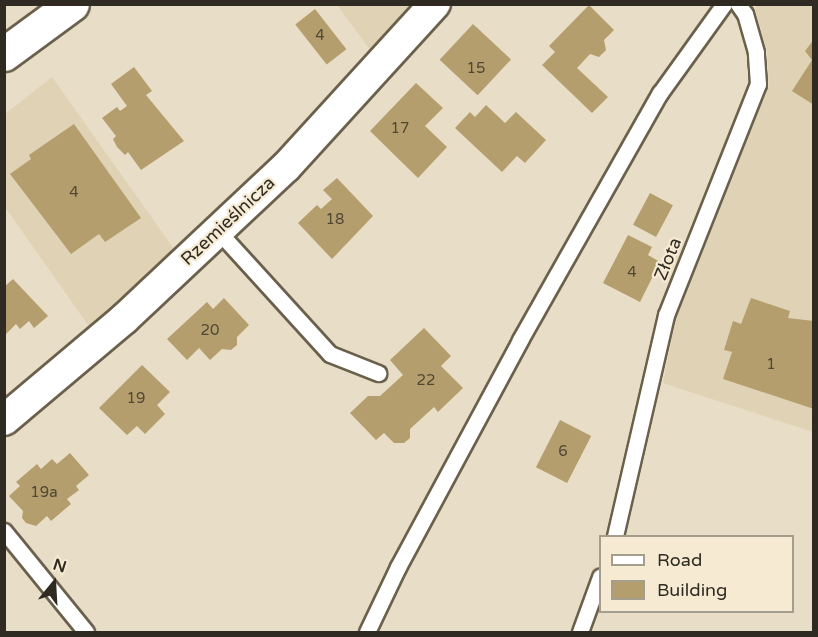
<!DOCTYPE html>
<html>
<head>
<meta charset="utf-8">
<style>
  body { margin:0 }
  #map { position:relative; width:818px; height:637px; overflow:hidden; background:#e8ddc6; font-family:"Varela Round",sans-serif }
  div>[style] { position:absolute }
  .built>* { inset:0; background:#e0d2b4 }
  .building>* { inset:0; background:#b49e6d; transform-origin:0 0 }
  .roads { filter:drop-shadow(2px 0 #6a604c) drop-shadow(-2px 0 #6a604c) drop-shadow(0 2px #6a604c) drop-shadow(0 -2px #6a604c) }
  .lane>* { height:15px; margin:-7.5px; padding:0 7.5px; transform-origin:7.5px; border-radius:7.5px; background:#fff }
  .street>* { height:30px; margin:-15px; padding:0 15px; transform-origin:15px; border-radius:15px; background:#fff }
  .secondary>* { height:33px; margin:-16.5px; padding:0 16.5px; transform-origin:16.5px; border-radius:16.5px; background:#fff }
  span { translate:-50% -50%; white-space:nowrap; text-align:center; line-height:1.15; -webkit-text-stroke:4.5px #f6ead3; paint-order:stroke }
  .number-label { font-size:15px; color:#504835 }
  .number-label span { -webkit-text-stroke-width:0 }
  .street-label { font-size:18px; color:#2f2b22 }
  .frame { position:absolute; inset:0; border:6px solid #2f2b22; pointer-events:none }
  .legend { position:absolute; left:599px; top:535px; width:195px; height:78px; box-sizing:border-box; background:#f6ead3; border:2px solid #a69e8c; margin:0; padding:8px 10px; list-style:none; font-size:18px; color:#2f2b22 }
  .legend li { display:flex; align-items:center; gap:12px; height:30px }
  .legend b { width:30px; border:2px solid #a69e8c }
  .north { position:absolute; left:24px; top:553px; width:60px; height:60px; -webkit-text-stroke:4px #f6ead3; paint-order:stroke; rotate:18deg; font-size:16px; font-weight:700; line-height:24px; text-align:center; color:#2f2b22 }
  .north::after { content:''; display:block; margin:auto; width:21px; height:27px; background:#2f2b22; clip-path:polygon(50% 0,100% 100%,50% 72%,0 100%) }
</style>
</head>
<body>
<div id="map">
  <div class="built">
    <div style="clip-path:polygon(337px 5px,436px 5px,374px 55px)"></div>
    <div style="clip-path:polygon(757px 5px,813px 5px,813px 432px,663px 383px,676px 319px,769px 86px,767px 50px,755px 9px)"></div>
    <div style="clip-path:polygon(52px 77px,179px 256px,95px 335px,5px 207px,4px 115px)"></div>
  </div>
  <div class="building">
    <div style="clip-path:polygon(589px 5px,614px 30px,604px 40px,606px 50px,599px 57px,590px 54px,577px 68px,608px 97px,592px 113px,542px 65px,555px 52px,549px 46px)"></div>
    <div style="left:315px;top:9px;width:51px;height:25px;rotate:52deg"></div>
    <div style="left:473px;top:24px;width:52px;height:49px;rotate:43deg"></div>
    <div style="clip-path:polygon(812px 42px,814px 42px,814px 105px,792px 91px,812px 60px,805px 51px)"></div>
    <div style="clip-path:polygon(134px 67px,152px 91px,146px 95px,184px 141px,141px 170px,128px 152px,125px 155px,117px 147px,113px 139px,116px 136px,102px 118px,117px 107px,120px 111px,127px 106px,111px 84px)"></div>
    <div style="clip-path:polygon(416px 83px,443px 108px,425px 126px,447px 147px,418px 178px,370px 131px)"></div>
    <div style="clip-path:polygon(486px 105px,505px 123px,516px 112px,546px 140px,525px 163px,517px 156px,502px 172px,455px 128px,470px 112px,475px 117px)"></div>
    <div style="clip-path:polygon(74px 124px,141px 218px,105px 242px,99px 234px,71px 254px,10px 174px,31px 159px,29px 155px)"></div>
    <div style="clip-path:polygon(337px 178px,373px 216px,332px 259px,298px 223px,317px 205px,321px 209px,332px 199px,323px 190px)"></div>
    <div style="left:650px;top:193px;width:26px;height:36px;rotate:28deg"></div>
    <div style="clip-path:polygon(628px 235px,652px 247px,648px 255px,660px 262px,640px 302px,603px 283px)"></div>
    <div style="clip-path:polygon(13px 279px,48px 316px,34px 328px,29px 321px,20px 329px,16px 324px,4px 336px,4px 287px)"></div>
    <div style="clip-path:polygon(224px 298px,249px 325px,237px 337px,237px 345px,231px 350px,222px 349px,210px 360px,199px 348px,187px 360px,167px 339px,207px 302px,213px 309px)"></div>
    <div style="clip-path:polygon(751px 298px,790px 311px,788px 318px,814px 321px,814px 409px,723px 379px,732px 352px,724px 350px,733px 321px,741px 324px)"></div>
    <div style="clip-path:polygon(424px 328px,451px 356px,441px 366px,463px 388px,438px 412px,434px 407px,410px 429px,410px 438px,404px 443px,394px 443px,384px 433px,376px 440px,350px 413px,368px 396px,380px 396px,403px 375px,390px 360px)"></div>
    <div style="clip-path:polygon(142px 365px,170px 392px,157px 405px,165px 414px,145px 434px,137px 426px,127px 435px,99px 408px)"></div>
    <div style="left:560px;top:420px;width:35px;height:53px;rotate:27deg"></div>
    <div style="clip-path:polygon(70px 453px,89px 475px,76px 486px,79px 490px,67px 499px,71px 504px,51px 521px,47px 516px,36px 526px,26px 523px,22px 518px,23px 511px,9px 496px,20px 486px,16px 482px,37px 464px,41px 469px,52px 459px,57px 464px)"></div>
  </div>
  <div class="roads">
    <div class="lane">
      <div style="left:218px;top:231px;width:166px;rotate:47.7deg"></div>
      <div style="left:330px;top:354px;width:52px;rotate:21.6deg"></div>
      <div style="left:4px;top:531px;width:130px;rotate:50.9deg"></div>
      <div style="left:615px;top:536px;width:227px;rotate:-77deg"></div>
      <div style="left:666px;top:315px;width:249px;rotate:-68.3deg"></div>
      <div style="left:758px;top:84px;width:32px;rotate:-94deg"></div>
      <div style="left:756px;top:52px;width:40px;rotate:-106deg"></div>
      <div style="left:745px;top:14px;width:12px;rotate:-125deg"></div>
      <div style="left:367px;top:632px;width:72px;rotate:-64.5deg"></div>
      <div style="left:398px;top:567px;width:258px;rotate:-61.7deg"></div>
      <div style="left:520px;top:340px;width:284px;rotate:-60.5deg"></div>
      <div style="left:660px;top:93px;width:110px;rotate:-54.3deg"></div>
      <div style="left:580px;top:632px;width:59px;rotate:-70deg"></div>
    </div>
    <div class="street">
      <div style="left:4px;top:420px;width:157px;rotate:-40.1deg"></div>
      <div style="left:124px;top:319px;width:222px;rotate:-43.2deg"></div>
      <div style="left:286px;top:167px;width:221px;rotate:-47.6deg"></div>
    </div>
    <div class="secondary">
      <div style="left:4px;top:54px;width:84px;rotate:-36.3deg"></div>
    </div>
  </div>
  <div class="number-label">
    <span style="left:320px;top:36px">4</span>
    <span style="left:476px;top:69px">15</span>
    <span style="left:400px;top:129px">17</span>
    <span style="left:74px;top:193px">4</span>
    <span style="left:335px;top:220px">18</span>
    <span style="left:632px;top:273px">4</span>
    <span style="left:210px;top:331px">20</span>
    <span style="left:771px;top:365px">1</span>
    <span style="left:426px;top:381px">22</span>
    <span style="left:136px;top:399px">19</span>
    <span style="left:563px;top:452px">6</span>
    <span style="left:44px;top:493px">19a</span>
  </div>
  <div class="street-label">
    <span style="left:228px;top:221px;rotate:-43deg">Rzemieślnicza</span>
    <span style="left:668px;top:259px;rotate:-68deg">Złota</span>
  </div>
  <div class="frame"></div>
  <ul class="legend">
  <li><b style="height:8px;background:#fff"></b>Road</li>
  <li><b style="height:16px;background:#b49e6d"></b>Building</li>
  </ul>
  <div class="north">N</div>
</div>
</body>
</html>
